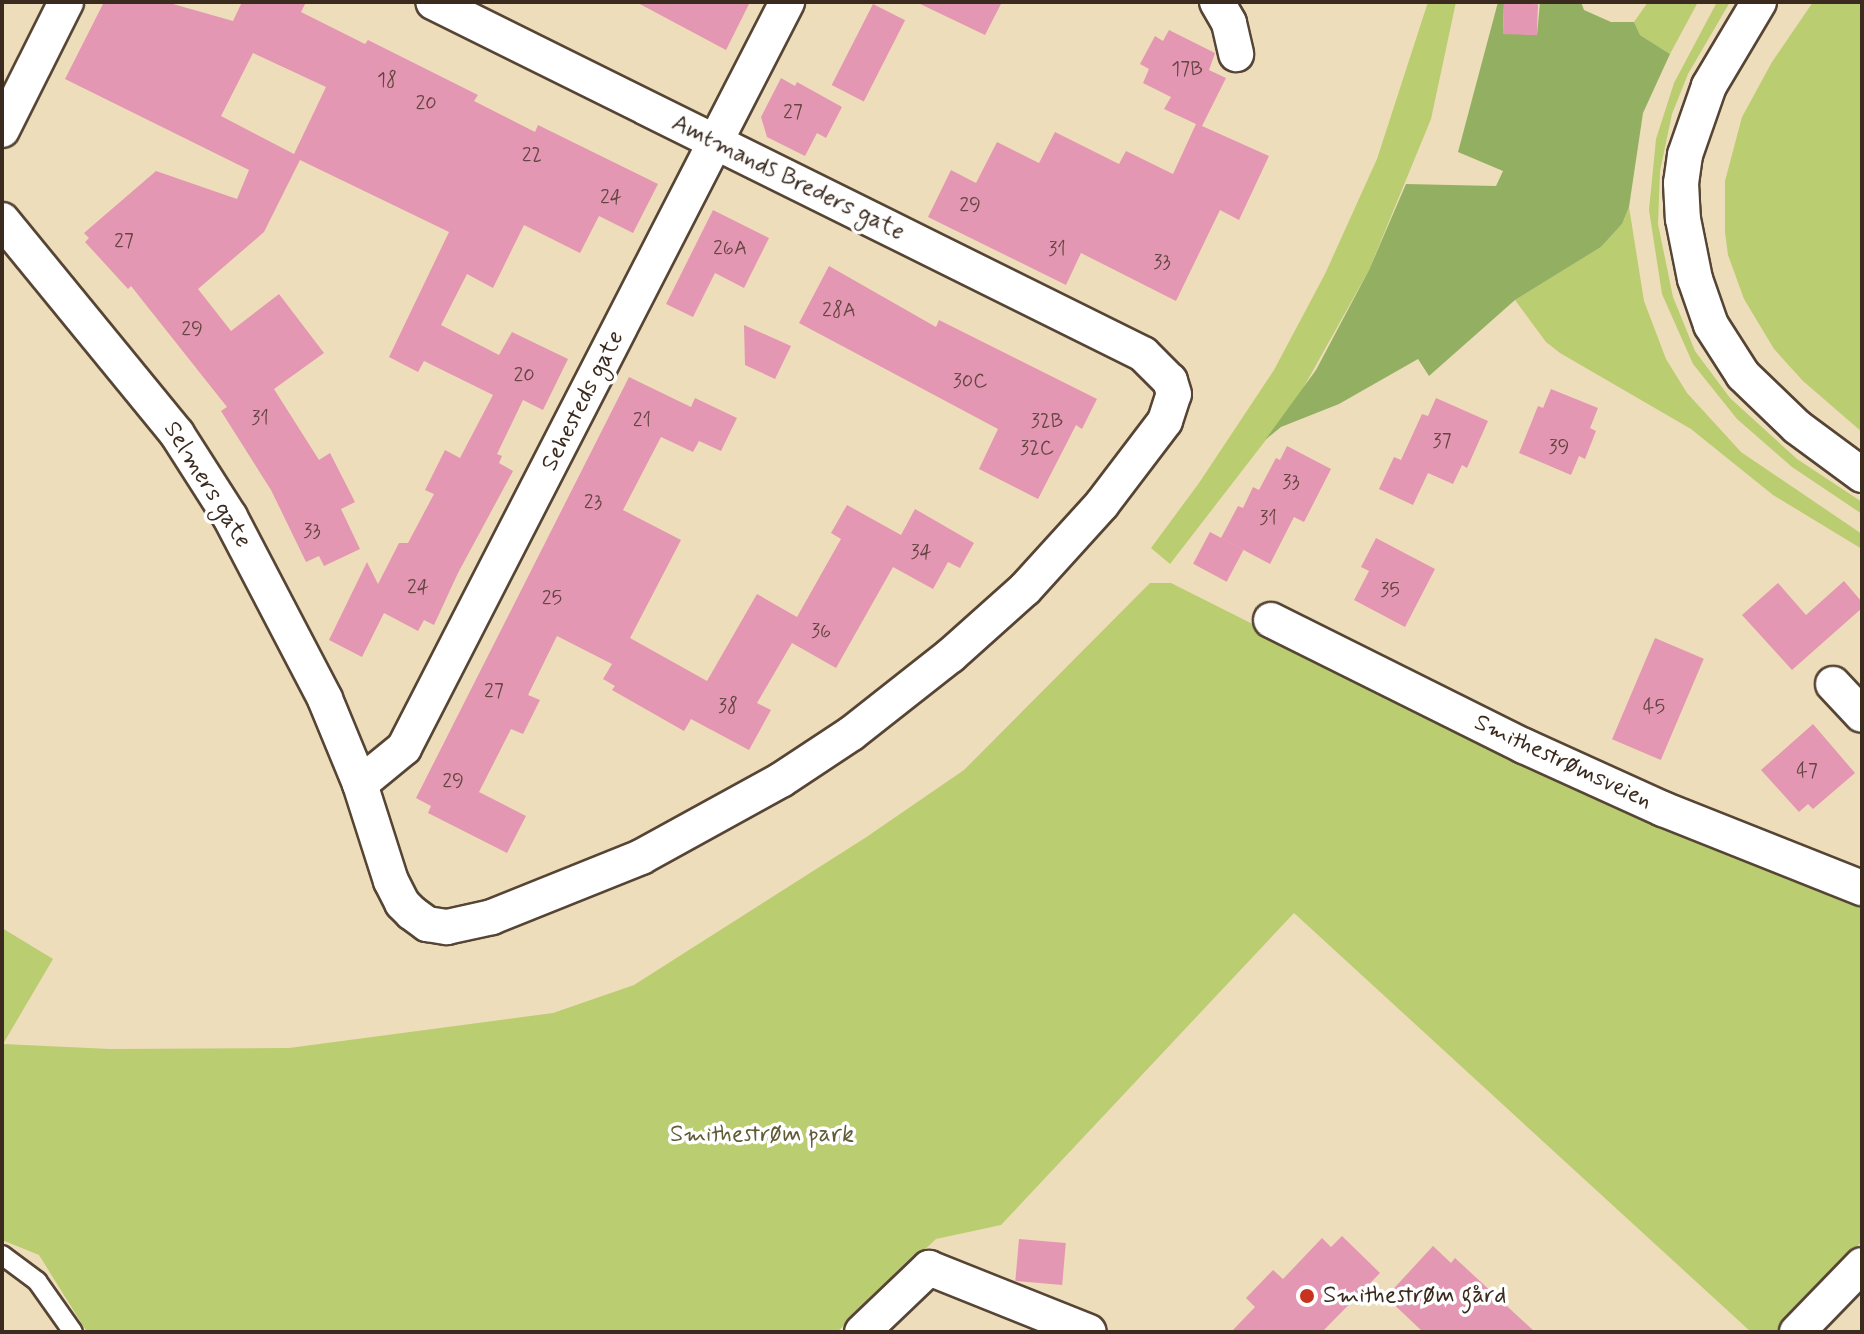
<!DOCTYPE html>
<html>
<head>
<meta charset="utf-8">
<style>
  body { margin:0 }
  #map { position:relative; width:1864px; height:1334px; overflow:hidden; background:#eeddba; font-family:Mynerve,sans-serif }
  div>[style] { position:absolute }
  .green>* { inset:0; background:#bacd70 }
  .forest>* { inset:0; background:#93b062 }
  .building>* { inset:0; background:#e497b2; transform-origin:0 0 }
  .roads { filter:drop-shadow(2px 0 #564535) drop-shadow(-2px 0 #564535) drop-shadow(0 2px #564535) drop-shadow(0 -2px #564535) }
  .lane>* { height:18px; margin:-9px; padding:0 9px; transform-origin:9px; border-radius:9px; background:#fff }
  .street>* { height:34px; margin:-17px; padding:0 17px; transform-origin:17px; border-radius:17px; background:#fff }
  .dots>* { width:22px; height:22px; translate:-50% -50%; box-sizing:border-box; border:4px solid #fff; border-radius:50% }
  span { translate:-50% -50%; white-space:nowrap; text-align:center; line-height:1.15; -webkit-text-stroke:7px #fff; paint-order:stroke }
  .number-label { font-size:20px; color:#654543 }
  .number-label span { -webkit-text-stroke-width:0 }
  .street-label { font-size:24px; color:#3b2a1e }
  .park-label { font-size:24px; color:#615b37 }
  .poi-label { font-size:24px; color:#3b2a1e }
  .left { translate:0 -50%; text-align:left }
  .frame { position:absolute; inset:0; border:4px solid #3b2a1e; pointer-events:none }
</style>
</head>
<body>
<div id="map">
  <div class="green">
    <div style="clip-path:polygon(1428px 2px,1456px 2px,1431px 119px,1369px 270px,1296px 401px,1170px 564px,1151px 548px,1199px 483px,1274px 370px,1325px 274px,1377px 159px)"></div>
    <div style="clip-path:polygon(1648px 2px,1698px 2px,1670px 54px,1640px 35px,1634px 22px)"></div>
    <div style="clip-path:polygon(1717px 2px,1730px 2px,1688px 74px,1672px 114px,1660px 171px,1658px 224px,1673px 297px,1695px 351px,1730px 398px,1797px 459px,1862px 502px,1862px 514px,1792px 467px,1737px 419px,1693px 364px,1662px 294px,1649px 210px,1656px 139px,1674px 83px)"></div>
    <div style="clip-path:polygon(1813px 2px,1862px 2px,1862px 432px,1803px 381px,1774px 349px,1744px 299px,1728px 255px,1725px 232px,1725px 181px,1742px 117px,1772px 62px)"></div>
    <div style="clip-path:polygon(1629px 207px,1644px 301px,1666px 359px,1687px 393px,1741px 452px,1862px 534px,1862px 549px,1773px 495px,1691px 429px,1560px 353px,1546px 342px,1515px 300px,1601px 247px,1622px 224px)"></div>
    <div style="clip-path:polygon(1150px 583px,1171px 583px,1582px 790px,1862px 901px,1862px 1241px,1776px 1332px,1751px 1332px,1294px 913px,1001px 1225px,936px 1239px,837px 1332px,87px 1332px,39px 1255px,2px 1240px,2px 928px,53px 959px,3px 1044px,110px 1049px,289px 1048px,553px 1013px,634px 985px,865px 838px,964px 770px)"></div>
  </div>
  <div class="forest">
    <div style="clip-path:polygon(1498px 2px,1504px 3px,1503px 33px,1537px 35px,1540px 2px,1581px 2px,1584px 10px,1611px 22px,1634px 22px,1640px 35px,1670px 54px,1643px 113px,1629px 207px,1622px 224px,1601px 247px,1515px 300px,1429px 376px,1418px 359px,1339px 404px,1281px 427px,1265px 440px,1316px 370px,1369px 270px,1406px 184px,1496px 186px,1503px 171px,1458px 152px)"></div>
  </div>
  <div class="building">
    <div style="clip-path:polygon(evenodd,104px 2px,166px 2px,233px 21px,242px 2px,306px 2px,301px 12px,365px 44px,368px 40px,478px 95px,474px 101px,535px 132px,538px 125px,658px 184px,633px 233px,599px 216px,580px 253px,524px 225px,493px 288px,467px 274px,441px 325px,499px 355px,512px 332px,568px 359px,543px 410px,523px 400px,497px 454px,502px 456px,499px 463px,513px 471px,458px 573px,434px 625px,424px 620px,418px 631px,384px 613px,362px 657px,329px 640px,367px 562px,378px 584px,399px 543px,408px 543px,434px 494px,425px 490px,445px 450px,460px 458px,493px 395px,424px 361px,418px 372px,389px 357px,449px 232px,300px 160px,264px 232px,198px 289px,231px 331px,279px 294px,324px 353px,274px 389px,319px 460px,330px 453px,355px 502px,341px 509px,360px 549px,324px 566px,319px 556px,306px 562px,271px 490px,221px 411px,227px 407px,131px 286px,128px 289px,85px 242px,89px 238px,84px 233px,156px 171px,237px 199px,249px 170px,65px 79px,104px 2px,253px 53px,326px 87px,294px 154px,221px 116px,253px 53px)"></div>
    <div style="clip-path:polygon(636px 2px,750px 2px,726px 50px)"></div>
    <div style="clip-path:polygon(916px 2px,1002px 2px,985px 35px)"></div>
    <div style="left:1504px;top:3px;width:34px;height:31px;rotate:2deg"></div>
    <div style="left:873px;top:4px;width:36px;height:91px;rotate:27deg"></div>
    <div style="clip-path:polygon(1169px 30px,1215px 53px,1209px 70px,1226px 78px,1202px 126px,1269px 156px,1239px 220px,1220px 210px,1176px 301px,1081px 253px,1066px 285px,928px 217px,951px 170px,976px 183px,997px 142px,1039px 163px,1055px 132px,1119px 164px,1126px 151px,1173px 174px,1196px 124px,1164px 109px,1171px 97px,1143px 83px,1149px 69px,1140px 64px,1155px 36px,1163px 41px)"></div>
    <div style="clip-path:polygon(781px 78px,795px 86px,797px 82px,842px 107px,826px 138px,817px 133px,805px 156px,767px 137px,761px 117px)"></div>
    <div style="clip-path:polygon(713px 210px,769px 238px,744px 288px,715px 273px,693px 317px,666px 304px)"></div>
    <div style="clip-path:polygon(829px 266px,936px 327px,939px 320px,1097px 399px,1082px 429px,1076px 425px,1038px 499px,979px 469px,998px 429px,799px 323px)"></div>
    <div style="clip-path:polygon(744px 325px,791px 346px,775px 379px,745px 365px)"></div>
    <div style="clip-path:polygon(629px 377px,691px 407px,695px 398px,737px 418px,721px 451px,699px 441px,693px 452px,661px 437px,623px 510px,681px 540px,630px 638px,707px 681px,757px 594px,797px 617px,841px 539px,831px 533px,847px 505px,901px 535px,915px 509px,974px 543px,960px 568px,948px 562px,933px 589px,893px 567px,836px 668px,792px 643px,757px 703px,771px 710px,749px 750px,691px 719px,684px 731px,612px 690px,615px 686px,603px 679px,612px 664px,557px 636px,528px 695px,540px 700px,523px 734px,511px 729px,479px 792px,526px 816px,507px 853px,428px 813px,431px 806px,416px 798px)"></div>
    <div style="clip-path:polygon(1551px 389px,1598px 408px,1590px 428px,1596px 431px,1585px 459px,1579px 456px,1571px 475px,1519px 453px,1538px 406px,1543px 408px)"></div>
    <div style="clip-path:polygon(1436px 398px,1488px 421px,1467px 468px,1462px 465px,1453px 484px,1428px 473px,1413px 505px,1379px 489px,1394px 457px,1401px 460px,1422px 414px,1428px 416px)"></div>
    <div style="clip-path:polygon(1287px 446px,1331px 469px,1304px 522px,1294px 517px,1270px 564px,1221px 538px,1238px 506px,1243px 508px,1253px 487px,1259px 490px,1276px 458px,1280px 460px)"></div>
    <div style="left:1210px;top:532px;width:38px;height:36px;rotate:28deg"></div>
    <div style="clip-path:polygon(1376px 538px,1435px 569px,1405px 627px,1354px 600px,1369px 571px,1361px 567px)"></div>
    <div style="clip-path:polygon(1844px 581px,1862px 602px,1862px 608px,1792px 670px,1742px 615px,1778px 583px,1806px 615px)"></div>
    <div style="left:1655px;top:638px;width:53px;height:110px;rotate:23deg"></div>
    <div style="clip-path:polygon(1813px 724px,1855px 773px,1813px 809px,1808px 804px,1799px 812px,1761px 770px)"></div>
    <div style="clip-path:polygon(1342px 1236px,1380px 1273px,1322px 1332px,1231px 1332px,1255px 1307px,1246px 1298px,1273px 1270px,1283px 1279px,1322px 1238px,1331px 1247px)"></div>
    <div style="left:1019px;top:1239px;width:47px;height:42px;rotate:5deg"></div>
    <div style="clip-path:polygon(1433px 1246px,1451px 1263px,1455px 1258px,1535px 1332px,1423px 1332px,1386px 1297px)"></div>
  </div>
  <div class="roads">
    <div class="lane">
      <div style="left:2px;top:1255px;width:44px;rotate:36.6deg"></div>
      <div style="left:37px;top:1281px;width:62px;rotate:54.8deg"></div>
    </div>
    <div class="street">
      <div style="left:1217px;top:2px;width:24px;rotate:60deg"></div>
      <div style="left:1229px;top:23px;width:32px;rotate:77deg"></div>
      <div style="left:1759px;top:2px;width:98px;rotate:120.8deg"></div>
      <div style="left:1709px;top:86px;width:73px;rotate:109.2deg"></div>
      <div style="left:1685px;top:155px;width:28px;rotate:98deg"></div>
      <div style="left:1681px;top:183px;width:36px;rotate:87deg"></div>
      <div style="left:1683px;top:219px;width:61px;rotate:78.7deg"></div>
      <div style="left:1695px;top:279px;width:49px;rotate:70.8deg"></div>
      <div style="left:1711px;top:325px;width:59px;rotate:57.4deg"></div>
      <div style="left:1743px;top:375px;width:75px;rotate:43.9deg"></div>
      <div style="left:1797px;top:427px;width:81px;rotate:36.4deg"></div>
      <div style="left:2px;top:130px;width:143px;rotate:-63.4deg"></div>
      <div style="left:2px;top:220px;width:276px;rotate:50.7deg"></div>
      <div style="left:177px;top:434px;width:98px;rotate:57.4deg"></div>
      <div style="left:230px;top:517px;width:205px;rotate:62.4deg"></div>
      <div style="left:325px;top:699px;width:92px;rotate:67.6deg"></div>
      <div style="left:360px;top:784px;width:102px;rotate:72.3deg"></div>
      <div style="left:391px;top:881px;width:25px;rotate:63deg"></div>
      <div style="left:402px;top:903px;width:14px;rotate:45deg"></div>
      <div style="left:412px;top:913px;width:19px;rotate:36deg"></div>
      <div style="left:427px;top:924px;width:20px;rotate:9deg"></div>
      <div style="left:447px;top:927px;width:46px;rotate:-12.5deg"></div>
      <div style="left:492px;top:917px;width:161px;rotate:-21.9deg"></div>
      <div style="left:641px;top:857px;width:160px;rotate:-28.8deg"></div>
      <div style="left:781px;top:780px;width:85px;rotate:-33.5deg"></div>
      <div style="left:852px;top:733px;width:125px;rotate:-38.2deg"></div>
      <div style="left:950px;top:656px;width:101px;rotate:-41.8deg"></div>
      <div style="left:1025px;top:589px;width:115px;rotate:-47.8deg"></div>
      <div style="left:1102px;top:504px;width:104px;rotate:-52.8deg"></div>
      <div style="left:1165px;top:421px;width:28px;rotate:-72deg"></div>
      <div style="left:1174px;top:394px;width:14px;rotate:-107deg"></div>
      <div style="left:1170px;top:381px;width:38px;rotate:-135deg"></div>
      <div style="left:1143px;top:354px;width:792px;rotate:-153.63deg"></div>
      <div style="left:1271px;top:620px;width:283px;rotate:26.5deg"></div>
      <div style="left:1524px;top:746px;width:153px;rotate:24.4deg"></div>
      <div style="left:1663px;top:809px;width:214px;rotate:21.7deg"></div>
      <div style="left:1833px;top:684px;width:42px;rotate:46.9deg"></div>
      <div style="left:360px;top:784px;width:57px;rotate:-39.3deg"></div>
      <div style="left:404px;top:748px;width:839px;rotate:-62.82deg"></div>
      <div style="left:862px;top:1332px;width:93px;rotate:-43.7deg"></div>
      <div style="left:929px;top:1268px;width:172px;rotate:21.8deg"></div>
      <div style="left:1797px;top:1332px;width:93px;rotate:-45.9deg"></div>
    </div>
  </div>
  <div class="dots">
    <div style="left:1307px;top:1296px;background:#c8321e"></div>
  </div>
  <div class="number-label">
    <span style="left:1187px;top:69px">17B</span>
    <span style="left:387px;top:80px">18</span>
    <span style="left:426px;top:103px">20</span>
    <span style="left:793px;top:112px">27</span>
    <span style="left:532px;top:155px">22</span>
    <span style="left:611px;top:197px">24</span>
    <span style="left:970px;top:205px">29</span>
    <span style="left:124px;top:241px">27</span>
    <span style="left:730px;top:248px">26A</span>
    <span style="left:1057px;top:249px">31</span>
    <span style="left:1162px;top:262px">33</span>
    <span style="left:839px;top:310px">28A</span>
    <span style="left:192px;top:329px">29</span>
    <span style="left:524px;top:375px">20</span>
    <span style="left:970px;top:381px">30C</span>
    <span style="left:260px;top:418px">31</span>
    <span style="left:642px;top:420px">21</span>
    <span style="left:1047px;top:421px">32B</span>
    <span style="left:1442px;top:441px">37</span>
    <span style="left:1559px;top:447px">39</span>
    <span style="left:1037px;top:448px">32C</span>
    <span style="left:1291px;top:482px">33</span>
    <span style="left:593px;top:502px">23</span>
    <span style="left:1268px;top:518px">31</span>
    <span style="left:312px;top:531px">33</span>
    <span style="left:921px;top:552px">34</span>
    <span style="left:418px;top:587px">24</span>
    <span style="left:1390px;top:590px">35</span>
    <span style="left:552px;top:598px">25</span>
    <span style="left:821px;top:631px">36</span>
    <span style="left:494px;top:691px">27</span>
    <span style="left:728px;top:706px">38</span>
    <span style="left:1654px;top:707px">45</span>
    <span style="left:1807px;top:771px">47</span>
    <span style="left:453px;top:781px">29</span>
  </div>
  <div class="street-label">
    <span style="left:788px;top:178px;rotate:26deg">Amtmands Breders gate</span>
    <span style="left:583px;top:401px;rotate:-63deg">Sehesteds gate</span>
    <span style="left:207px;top:485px;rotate:58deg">Selmers gate</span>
    <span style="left:1563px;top:762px;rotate:25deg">Smithestrømsveien</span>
  </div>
  <div class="park-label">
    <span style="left:762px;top:1135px">Smithestrøm park</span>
  </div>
  <div class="poi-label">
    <span class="left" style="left:1323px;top:1296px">Smithestrøm gård</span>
  </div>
  <div class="frame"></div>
</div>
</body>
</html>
